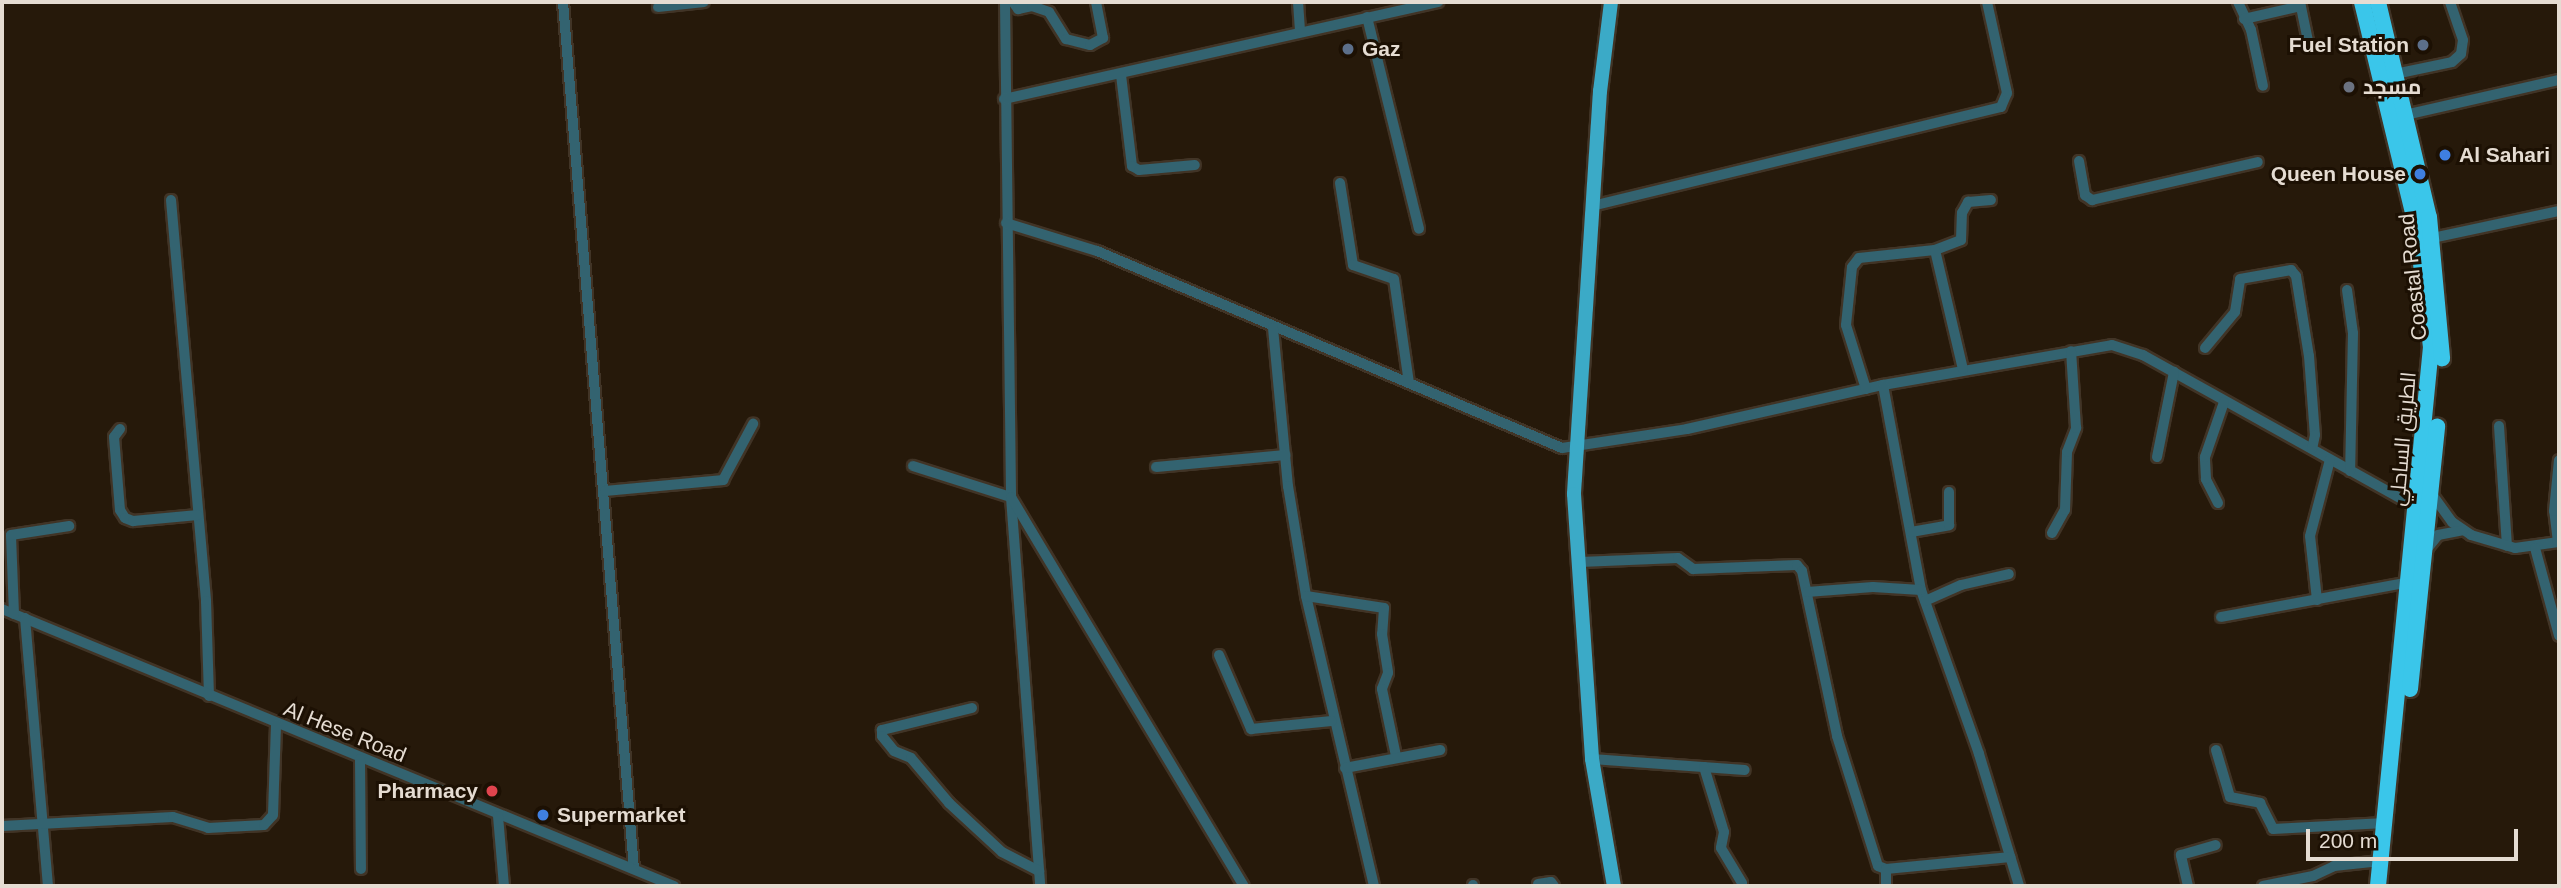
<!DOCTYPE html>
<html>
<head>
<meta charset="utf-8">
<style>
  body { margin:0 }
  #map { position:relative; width:2561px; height:888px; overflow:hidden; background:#26190a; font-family:Arial,Cairo,sans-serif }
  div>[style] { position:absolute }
  .roads { filter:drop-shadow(2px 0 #413426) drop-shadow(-2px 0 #413426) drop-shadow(0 2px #413426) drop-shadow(0 -2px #413426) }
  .minor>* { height:10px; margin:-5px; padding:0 5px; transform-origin:5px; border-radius:5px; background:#336370 }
  .major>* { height:14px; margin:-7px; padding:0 7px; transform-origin:7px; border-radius:7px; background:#3baac7 }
  .highway>* { height:16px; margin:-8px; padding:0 8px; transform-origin:8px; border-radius:8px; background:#3ac6ea }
  .dots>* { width:19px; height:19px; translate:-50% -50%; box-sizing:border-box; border:4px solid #1c1003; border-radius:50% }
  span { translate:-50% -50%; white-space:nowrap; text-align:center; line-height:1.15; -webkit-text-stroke:6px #1c1003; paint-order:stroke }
  .poi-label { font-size:21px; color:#e5dcd2; font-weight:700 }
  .right { translate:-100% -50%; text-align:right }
  .left { translate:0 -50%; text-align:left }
  .street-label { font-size:21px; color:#e5dcd2 }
  .frame { position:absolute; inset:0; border:4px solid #e5dcd2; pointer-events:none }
  .scale { position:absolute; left:2306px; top:829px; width:212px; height:32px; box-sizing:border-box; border:4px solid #e5dcd2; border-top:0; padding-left:9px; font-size:21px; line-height:24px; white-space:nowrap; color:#e5dcd2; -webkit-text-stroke:5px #1c1003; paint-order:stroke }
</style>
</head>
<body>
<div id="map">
  <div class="roads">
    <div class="minor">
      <div style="left:563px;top:2px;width:870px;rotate:85.32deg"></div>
      <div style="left:1005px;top:2px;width:495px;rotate:89.3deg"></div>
      <div style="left:1011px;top:497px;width:390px;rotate:85.7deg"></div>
      <div style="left:1013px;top:2px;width:9px;rotate:54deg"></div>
      <div style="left:1018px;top:9px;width:14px;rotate:-12deg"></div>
      <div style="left:1032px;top:6px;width:18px;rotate:19deg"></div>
      <div style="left:1049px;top:12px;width:32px;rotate:58deg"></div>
      <div style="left:1066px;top:39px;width:25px;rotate:14deg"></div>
      <div style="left:1090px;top:45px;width:15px;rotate:-28deg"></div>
      <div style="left:1103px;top:38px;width:37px;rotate:-101deg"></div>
      <div style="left:1298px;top:2px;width:30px;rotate:86deg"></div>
      <div style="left:2238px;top:2px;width:31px;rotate:65deg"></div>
      <div style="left:2251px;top:30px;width:57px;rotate:77.9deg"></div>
      <div style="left:2300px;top:2px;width:45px;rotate:78.4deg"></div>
      <div style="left:658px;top:7px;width:46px;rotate:-6.2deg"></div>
      <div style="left:1367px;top:17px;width:218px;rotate:76.2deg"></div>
      <div style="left:2244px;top:19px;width:58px;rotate:-12.8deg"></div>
      <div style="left:2395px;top:74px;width:58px;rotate:-11.9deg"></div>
      <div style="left:2452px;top:62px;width:12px;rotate:-42deg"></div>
      <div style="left:2461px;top:54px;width:14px;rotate:-82deg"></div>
      <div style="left:2463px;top:40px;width:40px;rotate:-108.9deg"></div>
      <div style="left:1121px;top:75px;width:92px;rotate:83.1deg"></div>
      <div style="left:1132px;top:166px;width:8px;rotate:30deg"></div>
      <div style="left:1139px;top:170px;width:56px;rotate:-5.1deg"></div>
      <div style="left:1004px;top:99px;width:445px;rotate:-12.6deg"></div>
      <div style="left:2405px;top:115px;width:158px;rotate:-12.8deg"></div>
      <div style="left:2079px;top:161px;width:35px;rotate:80deg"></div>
      <div style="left:2085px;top:195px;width:9px;rotate:36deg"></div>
      <div style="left:2092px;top:200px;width:170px;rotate:-12.9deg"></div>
      <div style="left:1340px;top:183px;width:83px;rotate:81deg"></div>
      <div style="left:1353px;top:265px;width:43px;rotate:18.9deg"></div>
      <div style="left:1394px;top:279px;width:105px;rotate:81.8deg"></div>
      <div style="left:171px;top:200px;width:403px;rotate:85deg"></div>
      <div style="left:206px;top:601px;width:95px;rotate:88.2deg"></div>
      <div style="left:1592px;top:206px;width:421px;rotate:-13.6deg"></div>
      <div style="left:2001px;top:107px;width:15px;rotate:-67deg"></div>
      <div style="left:2007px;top:93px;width:93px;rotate:-102.4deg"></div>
      <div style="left:1006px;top:223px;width:95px;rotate:17.1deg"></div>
      <div style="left:1097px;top:251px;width:505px;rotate:22.96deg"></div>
      <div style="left:1562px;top:448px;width:126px;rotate:-8.6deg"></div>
      <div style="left:1687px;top:429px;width:201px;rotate:-12.7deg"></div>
      <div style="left:1883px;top:385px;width:232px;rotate:-9.9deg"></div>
      <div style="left:2112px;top:345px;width:33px;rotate:18deg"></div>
      <div style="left:2143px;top:355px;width:315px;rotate:29.1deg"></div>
      <div style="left:2432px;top:238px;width:130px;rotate:-12deg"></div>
      <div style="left:1935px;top:250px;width:28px;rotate:-21deg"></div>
      <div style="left:1961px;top:240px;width:27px;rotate:-88deg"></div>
      <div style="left:1962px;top:213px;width:13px;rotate:-61deg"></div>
      <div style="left:1968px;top:202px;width:23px;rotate:-5deg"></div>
      <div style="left:2347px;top:290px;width:43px;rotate:82.1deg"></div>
      <div style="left:2353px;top:333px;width:138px;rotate:91.2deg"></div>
      <div style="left:1273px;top:328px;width:159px;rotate:84.6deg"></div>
      <div style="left:1288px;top:486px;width:111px;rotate:80.7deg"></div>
      <div style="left:1306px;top:596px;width:298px;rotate:76.8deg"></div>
      <div style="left:2205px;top:348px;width:47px;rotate:-50.2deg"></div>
      <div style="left:2235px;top:312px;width:33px;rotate:-81deg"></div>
      <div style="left:2240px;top:279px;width:52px;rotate:-10deg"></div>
      <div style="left:2291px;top:270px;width:8px;rotate:50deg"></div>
      <div style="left:2296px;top:276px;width:81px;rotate:80.8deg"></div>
      <div style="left:2309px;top:356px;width:79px;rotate:85.7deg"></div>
      <div style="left:2315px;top:435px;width:14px;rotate:102deg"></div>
      <div style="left:1883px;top:385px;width:208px;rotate:79.5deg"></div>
      <div style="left:1921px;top:590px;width:174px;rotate:70.5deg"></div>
      <div style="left:1979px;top:754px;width:138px;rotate:73.1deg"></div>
      <div style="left:1866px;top:389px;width:67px;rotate:-107.4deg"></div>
      <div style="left:1846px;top:325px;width:58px;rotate:-84.1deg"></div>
      <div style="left:1852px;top:267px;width:11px;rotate:-52deg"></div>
      <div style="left:1859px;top:258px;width:76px;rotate:-6deg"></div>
      <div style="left:1935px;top:250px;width:122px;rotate:76.8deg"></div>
      <div style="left:2499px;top:426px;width:120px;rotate:86.2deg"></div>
      <div style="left:120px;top:429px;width:10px;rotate:127deg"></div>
      <div style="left:114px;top:437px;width:73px;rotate:85.3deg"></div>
      <div style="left:120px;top:510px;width:9px;rotate:58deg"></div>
      <div style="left:125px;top:518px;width:9px;rotate:21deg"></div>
      <div style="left:133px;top:521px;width:65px;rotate:-5.3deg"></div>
      <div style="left:2157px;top:457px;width:87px;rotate:-78.7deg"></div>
      <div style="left:913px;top:466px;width:103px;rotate:17.6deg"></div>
      <div style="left:1011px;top:497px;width:453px;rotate:59.1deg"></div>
      <div style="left:1156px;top:467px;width:130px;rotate:-5.3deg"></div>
      <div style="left:605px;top:491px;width:119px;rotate:-5.3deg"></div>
      <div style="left:723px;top:480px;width:64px;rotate:-61.8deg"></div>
      <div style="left:2431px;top:493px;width:36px;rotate:54deg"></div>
      <div style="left:2452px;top:522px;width:23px;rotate:34deg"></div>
      <div style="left:2471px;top:535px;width:46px;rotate:16.5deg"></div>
      <div style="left:2515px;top:548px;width:44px;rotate:-7.8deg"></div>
      <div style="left:2218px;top:503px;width:27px;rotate:-117deg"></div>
      <div style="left:2206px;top:479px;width:22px;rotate:-93deg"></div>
      <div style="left:2205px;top:457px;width:58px;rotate:-70.9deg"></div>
      <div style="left:1911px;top:532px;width:39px;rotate:-10deg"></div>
      <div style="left:1949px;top:525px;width:33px;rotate:-90deg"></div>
      <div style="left:2052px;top:533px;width:26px;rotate:-61deg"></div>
      <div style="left:2065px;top:510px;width:58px;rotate:-88deg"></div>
      <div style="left:2067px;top:452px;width:26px;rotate:-69deg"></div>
      <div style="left:2076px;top:428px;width:77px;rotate:-93.7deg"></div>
      <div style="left:2558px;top:542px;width:31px;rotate:-97deg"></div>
      <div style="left:2554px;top:511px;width:51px;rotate:-84.4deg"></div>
      <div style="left:2535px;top:548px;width:91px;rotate:74.7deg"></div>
      <div style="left:2426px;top:550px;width:19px;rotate:-51deg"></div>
      <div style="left:2438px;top:535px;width:26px;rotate:-11deg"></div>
      <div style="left:1580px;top:562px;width:98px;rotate:-2.3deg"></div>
      <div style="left:1678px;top:558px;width:19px;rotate:36deg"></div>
      <div style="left:1693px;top:569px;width:104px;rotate:-2.2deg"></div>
      <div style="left:1797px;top:565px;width:8px;rotate:50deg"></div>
      <div style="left:1802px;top:571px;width:169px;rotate:78deg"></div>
      <div style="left:1837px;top:736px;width:136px;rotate:72.5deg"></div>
      <div style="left:1878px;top:866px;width:9px;rotate:21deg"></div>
      <div style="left:1886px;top:869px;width:125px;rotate:-5.5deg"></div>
      <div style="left:1807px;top:592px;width:66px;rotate:-4.3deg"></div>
      <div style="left:1873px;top:587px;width:48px;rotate:3.6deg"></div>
      <div style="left:1306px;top:596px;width:79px;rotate:8.7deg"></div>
      <div style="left:1384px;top:608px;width:26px;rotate:94deg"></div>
      <div style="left:1382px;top:634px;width:39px;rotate:81deg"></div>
      <div style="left:1388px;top:673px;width:17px;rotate:111deg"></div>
      <div style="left:1382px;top:689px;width:68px;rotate:78.2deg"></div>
      <div style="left:2317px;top:600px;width:64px;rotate:-96.2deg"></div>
      <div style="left:2310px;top:536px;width:79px;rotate:-75.3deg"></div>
      <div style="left:1925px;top:601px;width:39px;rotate:-24deg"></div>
      <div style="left:1961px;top:585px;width:49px;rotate:-12.9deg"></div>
      <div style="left:2px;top:609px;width:727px;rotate:22.4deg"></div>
      <div style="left:14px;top:614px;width:79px;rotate:-92.2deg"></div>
      <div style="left:11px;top:535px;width:59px;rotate:-8.8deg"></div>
      <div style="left:2221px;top:617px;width:192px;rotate:-10.5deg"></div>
      <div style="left:25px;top:618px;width:269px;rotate:85.1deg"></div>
      <div style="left:1219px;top:655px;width:81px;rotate:66.6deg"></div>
      <div style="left:1251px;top:729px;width:81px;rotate:-5.6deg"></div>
      <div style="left:972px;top:708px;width:93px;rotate:166.3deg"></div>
      <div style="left:882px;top:730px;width:6px;rotate:90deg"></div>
      <div style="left:882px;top:736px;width:19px;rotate:51deg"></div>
      <div style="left:894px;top:751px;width:18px;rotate:22deg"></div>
      <div style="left:911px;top:758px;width:59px;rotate:49.8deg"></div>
      <div style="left:949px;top:803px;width:72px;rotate:42.8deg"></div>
      <div style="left:1002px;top:852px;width:42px;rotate:27.2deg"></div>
      <div style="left:2216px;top:750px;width:49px;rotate:73.4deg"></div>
      <div style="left:2230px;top:797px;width:31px;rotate:11deg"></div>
      <div style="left:2260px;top:803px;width:29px;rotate:63deg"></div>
      <div style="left:2273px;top:829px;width:112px;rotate:-3.1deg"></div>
      <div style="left:360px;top:759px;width:110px;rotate:89.5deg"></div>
      <div style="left:1592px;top:759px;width:153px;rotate:4.1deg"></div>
      <div style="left:1704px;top:767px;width:68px;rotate:72.9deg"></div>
      <div style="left:1724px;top:832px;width:16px;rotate:101deg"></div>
      <div style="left:1721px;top:848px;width:41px;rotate:59deg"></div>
      <div style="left:1345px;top:768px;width:97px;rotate:-10.7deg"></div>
      <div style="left:498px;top:816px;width:70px;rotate:85.1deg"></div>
      <div style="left:2px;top:826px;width:171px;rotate:-3deg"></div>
      <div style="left:173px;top:817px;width:37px;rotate:17deg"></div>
      <div style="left:208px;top:828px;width:56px;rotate:-3.1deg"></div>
      <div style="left:264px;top:825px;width:13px;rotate:-48deg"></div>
      <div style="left:273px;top:815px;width:91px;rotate:-88.1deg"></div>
      <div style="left:1886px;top:869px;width:17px;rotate:90deg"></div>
      <div style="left:1538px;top:884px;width:13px;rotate:-9deg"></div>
      <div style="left:1551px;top:882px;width:5px;rotate:53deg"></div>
      <div style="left:1473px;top:885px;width:1px;rotate:90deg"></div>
      <div style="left:2188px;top:886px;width:32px;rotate:-103deg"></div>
      <div style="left:2181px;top:855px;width:36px;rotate:-16deg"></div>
      <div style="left:2263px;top:886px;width:51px;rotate:-11.3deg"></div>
      <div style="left:2313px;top:876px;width:23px;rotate:-25deg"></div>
      <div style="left:2334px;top:866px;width:47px;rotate:-6.1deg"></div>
    </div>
    <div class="major">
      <div style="left:1611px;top:2px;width:90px;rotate:97deg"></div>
      <div style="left:1600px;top:91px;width:404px;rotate:93.7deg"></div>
      <div style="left:1574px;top:494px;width:266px;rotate:86.1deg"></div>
      <div style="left:1592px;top:759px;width:129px;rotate:80.2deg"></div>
    </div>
    <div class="highway">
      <div style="left:2362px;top:2px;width:235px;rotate:76.4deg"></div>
      <div style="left:2417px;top:230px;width:118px;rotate:83.2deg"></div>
      <div style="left:2431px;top:347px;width:542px;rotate:95.62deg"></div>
      <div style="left:2378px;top:2px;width:221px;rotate:76.7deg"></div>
      <div style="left:2429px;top:217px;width:142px;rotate:84.7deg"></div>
      <div style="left:2410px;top:689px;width:264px;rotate:-84.1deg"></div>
    </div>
  </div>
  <div class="dots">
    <div style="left:2423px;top:45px;background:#5c6f8a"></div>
    <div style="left:1348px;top:49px;background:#5c6f8a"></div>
    <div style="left:2349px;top:87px;background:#6b7280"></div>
    <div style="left:2445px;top:155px;background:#3f7fe0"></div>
    <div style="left:2420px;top:174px;background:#3f7fe0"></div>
    <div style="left:492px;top:791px;background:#e0444e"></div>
    <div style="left:543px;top:815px;background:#3f7fe0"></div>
  </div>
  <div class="poi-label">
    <span class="right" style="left:2409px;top:45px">Fuel Station</span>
    <span class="left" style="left:1362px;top:49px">Gaz</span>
    <span class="left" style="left:2363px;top:87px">مسجد</span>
    <span class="left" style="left:2459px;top:155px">Al Sahari</span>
    <span class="right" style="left:2406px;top:174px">Queen House</span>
    <span class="right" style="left:478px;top:791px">Pharmacy</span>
    <span class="left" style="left:557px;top:815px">Supermarket</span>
  </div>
  <div class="street-label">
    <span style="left:2413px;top:277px;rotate:-96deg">Coastal Road</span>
    <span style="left:2403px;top:439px;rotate:-85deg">الطريق الساحلي</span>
    <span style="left:345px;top:732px;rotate:22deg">Al Hese Road</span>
  </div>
  <div class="frame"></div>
  <div class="scale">200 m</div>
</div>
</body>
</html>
